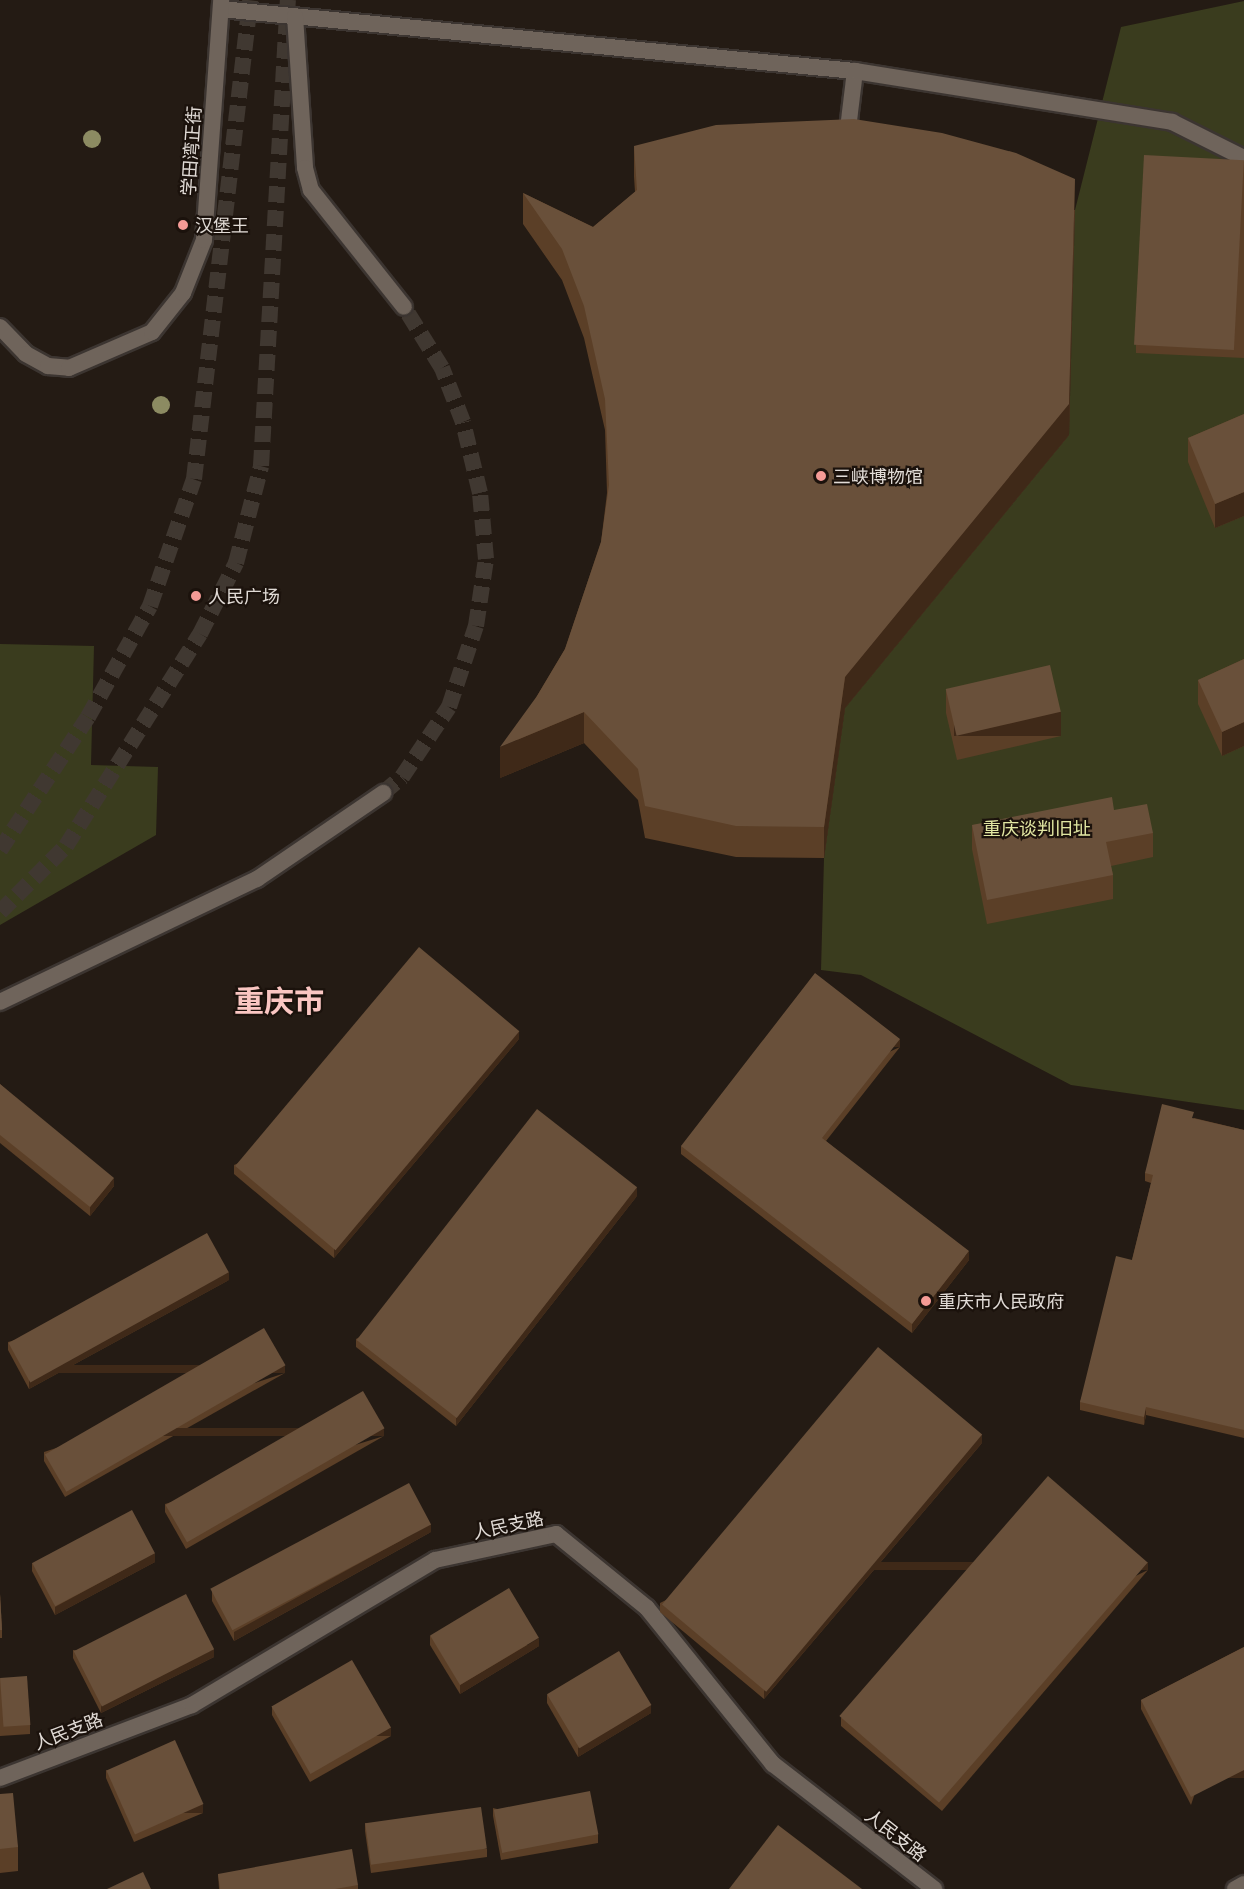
<!DOCTYPE html>
<html>
<head>
<meta charset="utf-8">
<style>
  body { margin:0 }
  #map { position:relative; width:1244px; height:1889px; overflow:hidden; background:#241b14; font-family:"Golos Text","Noto Sans SC",sans-serif }
  div>[style] { position:absolute }
  .green>* { inset:0; background:#3a3c1e }
  .minor-tunnel>* { height:16px; margin-top:-8px; transform-origin:0; background:repeating-linear-gradient(90deg,#403831 0 16px,transparent 0 24px) }
  .secondary-tunnel>* { height:16px; margin-top:-8px; transform-origin:0; background:repeating-linear-gradient(90deg,#403831 0 16px,transparent 0 24px) }
  .roads { filter:drop-shadow(2px 0 #3c3531) drop-shadow(-2px 0 #3c3531) drop-shadow(0 2px #3c3531) drop-shadow(0 -2px #3c3531) }
  .service>* { height:16px; margin:-8px; padding:0 8px; transform-origin:8px; border-radius:8px; background:#6f645b }
  .minor>* { height:16px; margin:-8px; padding:0 8px; transform-origin:8px; border-radius:8px; background:#6f645b }
  .tertiary>* { height:16px; margin:-8px; padding:0 8px; transform-origin:8px; border-radius:8px; background:#6f645b }
  .trees>* { width:18px; height:18px; margin:-9px; border-radius:50%; background:#8c8b62 }
  .wall>* { inset:0; background:#5b3f27 }
  .shaded-wall>* { inset:0; background:#3f2918; transform-origin:0 0 }
  .building>* { inset:0; background:#69503a; transform-origin:0 0 }
  .dots>* { width:16px; height:16px; translate:-50% -50%; box-sizing:border-box; border:3px solid #1b120c; border-radius:50% }
  span { translate:-50% -50%; white-space:nowrap; text-align:center; line-height:1.15; -webkit-text-stroke:4.5px #1b120c; paint-order:stroke }
  .street-label { font-size:18px; color:#e1dbd6 }
  .poi-label { font-size:18px; color:#e1dbd6 }
  .left { translate:0 -50%; text-align:left }
  .park-label { font-size:18px; color:#e1e6a2 }
  .town-label { font-size:30px; color:#fac6c2; font-weight:700 }
</style>
</head>
<body>
<div id="map">
  <div class="green">
    <div style="clip-path:polygon(1244px 1px,1244px 1110px,1071px 1085px,861px 975px,821px 970px,824px 858px,845px 708px,1069px 435px,1075px 210px,1121px 27px)"></div>
    <div style="clip-path:polygon(0 644px,94px 646px,91px 765px,158px 767px,156px 835px,0 925px)"></div>
  </div>
  <div class="minor-tunnel">
    <div style="left:383px;top:793px;width:25px;rotate:-40deg"></div>
    <div style="left:402px;top:777px;width:84px;rotate:-56.1deg"></div>
    <div style="left:449px;top:707px;width:85px;rotate:-71.6deg"></div>
    <div style="left:476px;top:626px;width:68px;rotate:-81.5deg"></div>
    <div style="left:486px;top:559px;width:66px;rotate:-95.2deg"></div>
    <div style="left:480px;top:493px;width:73px;rotate:-103.5deg"></div>
    <div style="left:463px;top:422px;width:58px;rotate:-111.3deg"></div>
    <div style="left:442px;top:368px;width:72px;rotate:-121.9deg"></div>
  </div>
  <div class="secondary-tunnel">
    <div style="left:0;top:850px;width:159px;rotate:-56.5deg"></div>
    <div style="left:88px;top:717px;width:127px;rotate:-60.8deg"></div>
    <div style="left:150px;top:606px;width:134px;rotate:-70.9deg"></div>
    <div style="left:194px;top:479px;width:482px;rotate:-83.3deg"></div>
    <div style="left:0;top:912px;width:93px;rotate:-45deg"></div>
    <div style="left:66px;top:846px;width:251px;rotate:-57.7deg"></div>
    <div style="left:200px;top:634px;width:80px;rotate:-63.1deg"></div>
    <div style="left:236px;top:563px;width:100px;rotate:-75.5deg"></div>
    <div style="left:261px;top:466px;width:467px;rotate:-86.7deg"></div>
  </div>
  <div class="roads">
    <div class="service">
      <div style="left:847px;top:137px;width:66px;rotate:-83.1deg"></div>
    </div>
    <div class="minor">
      <div style="left:221px;top:9px;width:637px;rotate:5.59deg"></div>
      <div style="left:855px;top:71px;width:321px;rotate:9.1deg"></div>
      <div style="left:1172px;top:122px;width:80px;rotate:26.6deg"></div>
      <div style="left:295px;top:16px;width:152px;rotate:86.2deg"></div>
      <div style="left:305px;top:168px;width:23px;rotate:75deg"></div>
      <div style="left:311px;top:190px;width:149px;rotate:51.5deg"></div>
      <div style="left:0;top:1002px;width:285px;rotate:-25.6deg"></div>
      <div style="left:257px;top:879px;width:153px;rotate:-34.3deg"></div>
      <div style="left:0;top:1778px;width:205px;rotate:-20.8deg"></div>
      <div style="left:192px;top:1705px;width:283px;rotate:-30.8deg"></div>
      <div style="left:435px;top:1560px;width:124px;rotate:-12.1deg"></div>
      <div style="left:556px;top:1534px;width:117px;rotate:39.1deg"></div>
      <div style="left:647px;top:1608px;width:201px;rotate:51.1deg"></div>
      <div style="left:773px;top:1764px;width:204px;rotate:37.8deg"></div>
    </div>
    <div class="tertiary">
      <div style="left:0;top:327px;width:37px;rotate:46deg"></div>
      <div style="left:26px;top:354px;width:25px;rotate:29deg"></div>
      <div style="left:48px;top:366px;width:21px;rotate:5deg"></div>
      <div style="left:69px;top:368px;width:90px;rotate:-23.4deg"></div>
      <div style="left:152px;top:332px;width:50px;rotate:-51.5deg"></div>
      <div style="left:183px;top:293px;width:57px;rotate:-68.4deg"></div>
      <div style="left:204px;top:240px;width:241px;rotate:-85.9deg"></div>
      <div style="left:1235px;top:1889px;width:10px;rotate:-29deg"></div>
    </div>
  </div>
  <div class="trees">
    <div style="left:92px;top:139px"></div>
    <div style="left:161px;top:405px"></div>
  </div>
  <div class="wall">
    <div style="clip-path:polygon(634px 146px,1075px 210px,1069px 435px,845px 708px,824px 858px,736px 857px,645px 838px,638px 800px,584px 743px,500px 778px,537px 696px,565px 649px,601px 542px,607px 493px,605px 430px,584px 338px,562px 280px,523px 224px,523px 193px,593px 227px,635px 192px,634px 177px)"></div>
    <div style="clip-path:polygon(1244px 160px,1244px 358px,1136px 353px,1136px 345px)"></div>
    <div style="clip-path:polygon(1244px 414px,1244px 516px,1215px 528px,1188px 462px,1188px 438px)"></div>
    <div style="clip-path:polygon(1244px 659px,1244px 746px,1222px 756px,1198px 704px,1198px 680px)"></div>
    <div style="clip-path:polygon(946px 689px,1061px 736px,957px 760px,946px 713px)"></div>
    <div style="clip-path:polygon(1114px 810px,1153px 833px,1153px 857px,1111px 866px,1113px 875px,1113px 899px,987px 924px,972px 849px,972px 825px)"></div>
    <div style="clip-path:polygon(519px 1039px,334px 1258px,234px 1174px,234px 1165px)"></div>
    <div style="clip-path:polygon(900px 1047px,826px 1141px,969px 1260px,912px 1333px,681px 1154px,681px 1146px)"></div>
    <div style="clip-path:polygon(0 1084px,114px 1186px,90px 1216px,0 1143px)"></div>
    <div style="clip-path:polygon(1194px 1118px,1244px 1130px,1244px 1438px,1146px 1415px,1144px 1425px,1080px 1410px,1080px 1402px,1132px 1260px,1151px 1183px,1145px 1181px,1145px 1173px)"></div>
    <div style="clip-path:polygon(637px 1196px,456px 1426px,356px 1347px,356px 1339px)"></div>
    <div style="clip-path:polygon(229px 1280px,29px 1389px,8px 1350px,8px 1342px)"></div>
    <div style="clip-path:polygon(285px 1373px,65px 1497px,44px 1461px,44px 1452px)"></div>
    <div style="clip-path:polygon(384px 1436px,186px 1549px,165px 1512px,165px 1504px)"></div>
    <div style="clip-path:polygon(982px 1443px,764px 1699px,660px 1612px,660px 1603px)"></div>
    <div style="clip-path:polygon(431px 1532px,234px 1641px,212px 1601px,212px 1592px)"></div>
    <div style="clip-path:polygon(155px 1562px,55px 1615px,32px 1571px,32px 1563px)"></div>
    <div style="clip-path:polygon(1148px 1570px,942px 1811px,841px 1726px,841px 1718px)"></div>
    <div style="clip-path:polygon(0 1594px,2px 1630px,2px 1638px,0 1638px)"></div>
    <div style="clip-path:polygon(430px 1636px,539px 1646px,460px 1694px,430px 1645px)"></div>
    <div style="clip-path:polygon(1244px 1647px,1191px 1805px,1141px 1709px,1141px 1700px)"></div>
    <div style="clip-path:polygon(73px 1650px,214px 1657px,101px 1713px,73px 1658px)"></div>
    <div style="clip-path:polygon(0 1678px,30px 1725px,30px 1734px,0 1736px)"></div>
    <div style="clip-path:polygon(547px 1695px,651px 1713px,578px 1757px,547px 1703px)"></div>
    <div style="clip-path:polygon(272px 1707px,391px 1736px,310px 1782px,272px 1715px)"></div>
    <div style="clip-path:polygon(106px 1770px,203px 1813px,134px 1842px,106px 1778px)"></div>
    <div style="clip-path:polygon(0 1794px,18px 1847px,18px 1871px,0 1873px)"></div>
    <div style="clip-path:polygon(493px 1808px,598px 1834px,598px 1843px,501px 1860px,493px 1816px)"></div>
    <div style="clip-path:polygon(365px 1823px,487px 1849px,487px 1857px,371px 1873px,365px 1831px)"></div>
    <div style="clip-path:polygon(218px 1874px,358px 1885px,358px 1889px,219px 1889px)"></div>
  </div>
  <div class="shaded-wall">
    <div style="clip-path:polygon(1075px 179px,1069px 435px,845px 708px,824px 858px,824px 827px,845px 677px)"></div>
    <div style="clip-path:polygon(1244px 492px,1244px 516px,1215px 528px,1215px 504px)"></div>
    <div style="clip-path:polygon(584px 712px,584px 743px,500px 778px,500px 747px)"></div>
    <div style="left:1061px;top:712px;width:24px;height:107px;rotate:90deg"></div>
    <div style="clip-path:polygon(1244px 722px,1244px 746px,1222px 756px,1222px 732px)"></div>
    <div style="clip-path:polygon(519px 1031px,519px 1039px,334px 1258px,334px 1249px)"></div>
    <div style="left:900px;top:1039px;width:8px;height:126px;rotate:90deg"></div>
    <div style="clip-path:polygon(114px 1178px,114px 1186px,90px 1216px,90px 1207px)"></div>
    <div style="clip-path:polygon(637px 1187px,637px 1196px,456px 1426px,456px 1418px)"></div>
    <div style="clip-path:polygon(969px 1251px,969px 1260px,912px 1333px,912px 1324px)"></div>
    <div style="clip-path:polygon(229px 1272px,229px 1280px,29px 1389px,29px 1380px)"></div>
    <div style="left:285px;top:1365px;width:8px;height:253px;rotate:90deg"></div>
    <div style="clip-path:polygon(1146px 1407px,1146px 1415px,1144px 1425px,1144px 1417px)"></div>
    <div style="left:384px;top:1428px;width:8px;height:228px;rotate:90deg"></div>
    <div style="clip-path:polygon(982px 1434px,982px 1443px,764px 1699px,764px 1691px)"></div>
    <div style="clip-path:polygon(431px 1524px,431px 1532px,234px 1641px,234px 1632px)"></div>
    <div style="clip-path:polygon(155px 1553px,155px 1562px,55px 1615px,55px 1607px)"></div>
    <div style="left:1148px;top:1562px;width:8px;height:317px;rotate:90deg"></div>
    <div style="clip-path:polygon(539px 1638px,539px 1646px,460px 1694px,460px 1685px)"></div>
    <div style="clip-path:polygon(214px 1649px,214px 1657px,101px 1713px,101px 1704px)"></div>
    <div style="clip-path:polygon(651px 1705px,651px 1713px,578px 1757px,578px 1748px)"></div>
    <div style="left:391px;top:1727px;width:9px;height:93px;rotate:90deg"></div>
    <div style="left:1244px;top:1770px;width:8px;height:59px;rotate:90deg"></div>
    <div style="left:203px;top:1804px;width:9px;height:75px;rotate:90deg"></div>
  </div>
  <div class="building">
    <div style="clip-path:polygon(854px 119px,942px 133px,1016px 153px,1075px 179px,1069px 404px,845px 677px,824px 827px,736px 826px,645px 806px,638px 769px,584px 712px,500px 747px,537px 696px,565px 649px,601px 542px,609px 485px,605px 399px,584px 306px,562px 249px,523px 193px,593px 227px,637px 190px,634px 146px,716px 125px)"></div>
    <div style="left:1144px;top:155px;width:100px;height:190px;rotate:3deg"></div>
    <div style="clip-path:polygon(1244px 414px,1244px 492px,1215px 504px,1188px 438px)"></div>
    <div style="clip-path:polygon(1244px 659px,1244px 722px,1222px 732px,1198px 680px)"></div>
    <div style="left:1050px;top:665px;width:48px;height:107px;rotate:77deg"></div>
    <div style="clip-path:polygon(1112px 797px,1114px 810px,1147px 804px,1153px 833px,1106px 842px,1113px 875px,987px 900px,972px 825px)"></div>
    <div style="left:419px;top:947px;width:131px;height:286px;rotate:40deg"></div>
    <div style="clip-path:polygon(815px 973px,900px 1039px,822px 1138px,969px 1251px,912px 1324px,681px 1146px)"></div>
    <div style="clip-path:polygon(0 1084px,114px 1178px,90px 1207px,0 1135px)"></div>
    <div style="clip-path:polygon(1162px 1104px,1194px 1112px,1192px 1118px,1244px 1130px,1244px 1430px,1146px 1407px,1144px 1417px,1080px 1402px,1116px 1256px,1132px 1260px,1153px 1175px,1145px 1173px)"></div>
    <div style="left:537px;top:1109px;width:127px;height:293px;rotate:38deg"></div>
    <div style="left:207px;top:1233px;width:45px;height:227px;rotate:61deg"></div>
    <div style="left:264px;top:1328px;width:43px;height:253px;rotate:60deg"></div>
    <div style="left:878px;top:1347px;width:136px;height:336px;rotate:40deg"></div>
    <div style="left:363px;top:1391px;width:43px;height:228px;rotate:60deg"></div>
    <div style="left:1048px;top:1476px;width:132px;height:318px;rotate:41deg"></div>
    <div style="left:409px;top:1483px;width:47px;height:225px;rotate:62deg"></div>
    <div style="left:132px;top:1510px;width:49px;height:113px;rotate:62deg"></div>
    <div style="left:509px;top:1588px;width:58px;height:92px;rotate:59deg"></div>
    <div style="clip-path:polygon(0 1594px,2px 1630px,0 1630px)"></div>
    <div style="left:186px;top:1594px;width:62px;height:126px;rotate:63deg"></div>
    <div style="clip-path:polygon(1244px 1647px,1244px 1770px,1191px 1797px,1141px 1700px)"></div>
    <div style="left:619px;top:1651px;width:63px;height:84px;rotate:59deg"></div>
    <div style="left:352px;top:1660px;width:78px;height:93px;rotate:60deg"></div>
    <div style="left:27px;top:1676px;width:49px;height:27px;rotate:86deg"></div>
    <div style="left:175px;top:1740px;width:70px;height:75px;rotate:66deg"></div>
    <div style="left:590px;top:1791px;width:44px;height:98px;rotate:79deg"></div>
    <div style="clip-path:polygon(13px 1793px,18px 1847px,0 1849px,0 1794px)"></div>
    <div style="left:481px;top:1807px;width:42px;height:117px;rotate:82deg"></div>
    <div style="clip-path:polygon(778px 1825px,862px 1889px,729px 1889px)"></div>
    <div style="clip-path:polygon(352px 1849px,358px 1885px,335px 1889px,220px 1889px,218px 1874px)"></div>
    <div style="clip-path:polygon(143px 1872px,151px 1889px,107px 1889px)"></div>
  </div>
  <div class="dots">
    <div style="left:183px;top:225px;background:#f59b96"></div>
    <div style="left:821px;top:476px;background:#f59b96"></div>
    <div style="left:196px;top:596px;background:#f59b96"></div>
    <div style="left:926px;top:1301px;background:#f59b96"></div>
  </div>
  <div class="street-label">
    <span style="left:191px;top:151px;rotate:-86deg">学田湾正街</span>
    <span style="left:508px;top:1525px;rotate:-12deg">人民支路</span>
    <span style="left:68px;top:1731px;rotate:-21deg">人民支路</span>
    <span style="left:896px;top:1835px;rotate:38deg">人民支路</span>
  </div>
  <div class="poi-label">
    <span class="left" style="left:195px;top:225px">汉堡王</span>
    <span class="left" style="left:833px;top:476px">三峡博物馆</span>
    <span class="left" style="left:208px;top:596px">人民广场</span>
    <span class="left" style="left:938px;top:1301px">重庆市人民政府</span>
  </div>
  <div class="park-label">
    <span style="left:1037px;top:828px">重庆谈判旧址</span>
  </div>
  <div class="town-label">
    <span style="left:279px;top:1001px">重庆市</span>
  </div>
</div>
</body>
</html>
